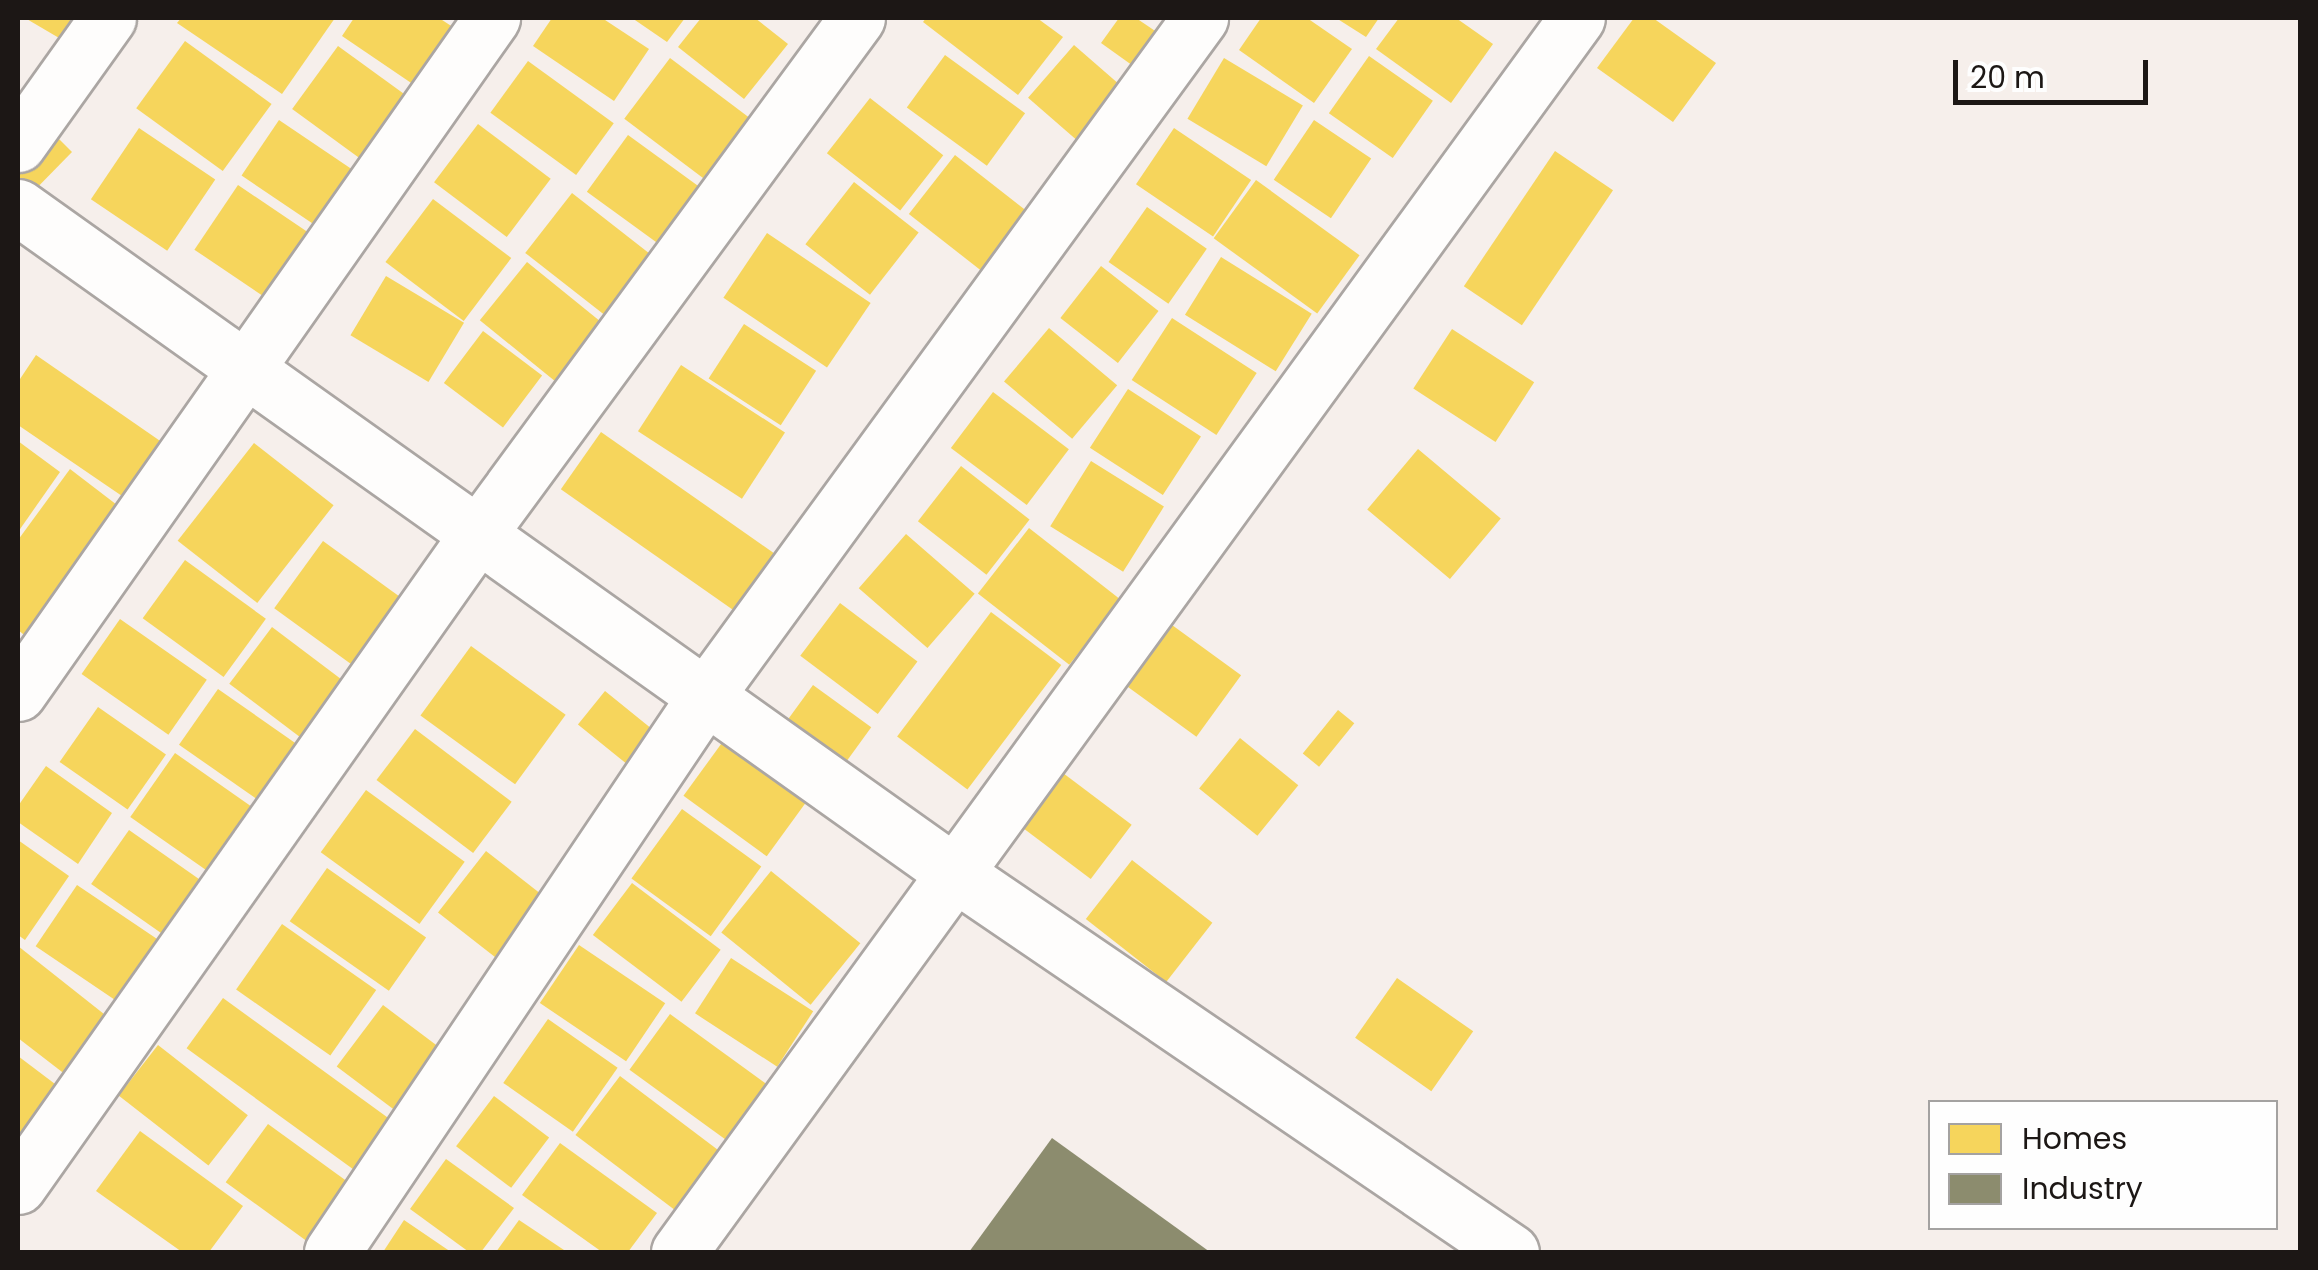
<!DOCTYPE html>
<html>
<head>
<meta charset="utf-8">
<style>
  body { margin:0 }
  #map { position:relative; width:2318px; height:1270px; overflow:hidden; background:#f6efeb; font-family:Poppins,sans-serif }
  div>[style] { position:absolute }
  .homes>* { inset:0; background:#f6d55c; transform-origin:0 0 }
  .industry>* { inset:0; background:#8c8c6e }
  .roads { filter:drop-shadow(2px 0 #aba6a3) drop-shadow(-2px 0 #aba6a3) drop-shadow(0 2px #aba6a3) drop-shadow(0 -2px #aba6a3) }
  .minor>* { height:55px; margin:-27.5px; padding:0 27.5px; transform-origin:27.5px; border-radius:27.5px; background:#fefdfc }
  span { translate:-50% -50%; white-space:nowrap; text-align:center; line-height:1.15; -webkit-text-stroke:10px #fefefe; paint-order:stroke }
  .frame { position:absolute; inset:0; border:20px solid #1c1715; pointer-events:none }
  .legend { position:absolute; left:1928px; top:1100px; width:350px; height:130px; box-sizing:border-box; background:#fefefe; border:2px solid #a4a2a1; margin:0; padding:12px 18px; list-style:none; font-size:30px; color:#1c1715 }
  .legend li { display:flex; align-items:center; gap:20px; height:50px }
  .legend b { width:50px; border:2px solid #a4a2a1 }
  .scale { position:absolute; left:1953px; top:60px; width:195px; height:45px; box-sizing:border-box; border:5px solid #1c1715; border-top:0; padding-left:12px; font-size:30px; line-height:35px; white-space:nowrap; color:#1c1715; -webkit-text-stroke:8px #fefefe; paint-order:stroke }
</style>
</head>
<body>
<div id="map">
  <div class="homes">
    <div style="clip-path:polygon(25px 18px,88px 18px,71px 45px)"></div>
    <div style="clip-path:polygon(181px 18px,335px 18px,282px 94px,177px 23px)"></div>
    <div style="clip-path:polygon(354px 18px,439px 18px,462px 33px,423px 91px,342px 36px)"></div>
    <div style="clip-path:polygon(552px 18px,602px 18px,649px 49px,614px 101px,533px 46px)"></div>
    <div style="clip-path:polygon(632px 18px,685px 18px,667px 42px)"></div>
    <div style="clip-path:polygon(701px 18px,755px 18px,788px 44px,744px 99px,678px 47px)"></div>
    <div style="clip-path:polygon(926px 18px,1037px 18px,1063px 37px,1018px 95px,923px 22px)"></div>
    <div style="clip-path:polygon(1119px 18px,1136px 18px,1167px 39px,1143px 73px,1101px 43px)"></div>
    <div style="clip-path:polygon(1261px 18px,1307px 18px,1352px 49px,1314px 103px,1239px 50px)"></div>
    <div style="clip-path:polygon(1336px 18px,1379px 18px,1366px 37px)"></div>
    <div style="clip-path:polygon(1399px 18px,1456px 18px,1493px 44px,1451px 103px,1376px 49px)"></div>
    <div style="clip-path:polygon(1634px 18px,1653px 18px,1716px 63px,1673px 122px,1597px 68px)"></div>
    <div style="left:185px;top:41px;width:107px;height:83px;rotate:36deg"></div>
    <div style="left:1074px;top:45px;width:72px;height:70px;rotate:41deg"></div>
    <div style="left:338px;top:46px;width:89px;height:78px;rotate:36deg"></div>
    <div style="left:945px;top:55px;width:99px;height:65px;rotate:36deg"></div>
    <div style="left:1369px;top:56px;width:78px;height:70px;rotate:35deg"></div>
    <div style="left:670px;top:58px;width:99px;height:76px;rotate:37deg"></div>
    <div style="left:1224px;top:58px;width:92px;height:71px;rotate:31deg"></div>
    <div style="left:528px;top:61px;width:106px;height:64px;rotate:36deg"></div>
    <div style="left:870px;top:98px;width:93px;height:70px;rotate:38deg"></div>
    <div style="left:279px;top:120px;width:100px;height:67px;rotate:34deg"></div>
    <div style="left:1314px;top:120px;width:69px;height:72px;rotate:34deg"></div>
    <div style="clip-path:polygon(44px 124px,72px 152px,25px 200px,18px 194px,18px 152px)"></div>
    <div style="left:478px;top:124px;width:91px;height:73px;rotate:37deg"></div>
    <div style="left:139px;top:128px;width:92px;height:86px;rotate:34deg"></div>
    <div style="left:1174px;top:128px;width:93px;height:68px;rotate:34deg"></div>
    <div style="left:628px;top:135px;width:94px;height:70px;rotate:36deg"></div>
    <div style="left:1555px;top:151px;width:70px;height:163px;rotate:34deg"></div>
    <div style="left:955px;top:155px;width:109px;height:75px;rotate:38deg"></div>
    <div style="left:1256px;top:180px;width:128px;height:72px;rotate:36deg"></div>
    <div style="left:854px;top:182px;width:82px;height:79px;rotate:38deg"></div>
    <div style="left:238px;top:185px;width:96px;height:78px;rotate:34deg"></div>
    <div style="left:572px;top:193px;width:115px;height:76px;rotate:38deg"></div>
    <div style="left:433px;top:199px;width:98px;height:79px;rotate:37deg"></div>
    <div style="left:1147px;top:207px;width:73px;height:67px;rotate:35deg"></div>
    <div style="left:767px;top:233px;width:125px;height:78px;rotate:34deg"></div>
    <div style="left:1221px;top:257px;width:107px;height:68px;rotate:32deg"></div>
    <div style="left:527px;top:262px;width:110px;height:75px;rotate:39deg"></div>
    <div style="left:1101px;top:266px;width:73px;height:66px;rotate:38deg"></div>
    <div style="left:386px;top:276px;width:91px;height:69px;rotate:31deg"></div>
    <div style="left:1172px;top:318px;width:101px;height:74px;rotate:33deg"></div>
    <div style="left:744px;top:324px;width:86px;height:65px;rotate:33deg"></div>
    <div style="left:1049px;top:328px;width:89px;height:70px;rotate:40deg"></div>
    <div style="left:1452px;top:329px;width:98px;height:71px;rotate:33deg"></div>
    <div style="left:483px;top:331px;width:74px;height:65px;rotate:37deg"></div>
    <div style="clip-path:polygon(36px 355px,179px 454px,141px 509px,18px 425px,18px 382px)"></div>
    <div style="left:681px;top:365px;width:124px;height:79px;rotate:33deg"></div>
    <div style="left:1128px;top:389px;width:87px;height:70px;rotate:33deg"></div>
    <div style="left:993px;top:392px;width:95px;height:70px;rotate:37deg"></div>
    <div style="left:601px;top:432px;width:213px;height:70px;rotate:35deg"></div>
    <div style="clip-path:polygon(18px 441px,60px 472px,18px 532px)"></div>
    <div style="left:254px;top:443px;width:101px;height:124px;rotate:38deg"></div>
    <div style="left:1418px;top:449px;width:108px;height:79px;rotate:40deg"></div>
    <div style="left:1091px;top:461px;width:86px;height:77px;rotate:32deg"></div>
    <div style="left:961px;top:466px;width:87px;height:70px;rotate:38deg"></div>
    <div style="clip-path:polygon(70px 469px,134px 518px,38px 646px,18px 630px,18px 540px)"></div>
    <div style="left:1029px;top:528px;width:116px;height:83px;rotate:38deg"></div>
    <div style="left:906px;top:534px;width:91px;height:72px;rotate:41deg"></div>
    <div style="left:323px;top:541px;width:100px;height:83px;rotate:36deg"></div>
    <div style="left:185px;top:560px;width:100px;height:72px;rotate:36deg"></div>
    <div style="left:840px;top:603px;width:97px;height:66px;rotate:37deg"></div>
    <div style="left:991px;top:612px;width:88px;height:156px;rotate:37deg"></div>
    <div style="left:1161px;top:617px;width:99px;height:76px;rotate:36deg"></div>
    <div style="left:120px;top:619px;width:106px;height:67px;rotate:35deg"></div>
    <div style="left:272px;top:627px;width:100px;height:71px;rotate:37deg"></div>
    <div style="left:471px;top:646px;width:117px;height:86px;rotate:36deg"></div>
    <div style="left:813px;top:685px;width:72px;height:61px;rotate:36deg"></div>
    <div style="left:218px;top:689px;width:110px;height:68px;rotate:35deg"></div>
    <div style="left:605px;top:691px;width:83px;height:43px;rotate:39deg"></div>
    <div style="left:98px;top:707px;width:83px;height:67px;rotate:35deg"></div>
    <div style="left:1338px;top:710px;width:21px;height:56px;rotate:39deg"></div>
    <div style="left:415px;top:729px;width:121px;height:64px;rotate:37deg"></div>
    <div style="left:1240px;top:738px;width:75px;height:65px;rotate:39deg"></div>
    <div style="left:724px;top:740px;width:103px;height:69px;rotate:36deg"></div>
    <div style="left:175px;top:753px;width:106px;height:78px;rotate:35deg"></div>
    <div style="clip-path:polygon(46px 766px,112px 813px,78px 864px,18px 822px,18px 806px)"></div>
    <div style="left:1055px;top:767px;width:96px;height:68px;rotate:37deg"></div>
    <div style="left:366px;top:790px;width:122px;height:77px;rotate:36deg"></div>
    <div style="left:682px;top:809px;width:98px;height:86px;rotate:36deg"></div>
    <div style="left:129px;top:830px;width:98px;height:66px;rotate:35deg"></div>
    <div style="clip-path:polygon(18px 840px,69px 876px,25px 940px,18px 935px)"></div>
    <div style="left:486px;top:851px;width:92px;height:78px;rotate:38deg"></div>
    <div style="left:1132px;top:860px;width:102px;height:75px;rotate:38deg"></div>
    <div style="left:327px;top:868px;width:121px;height:65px;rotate:35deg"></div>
    <div style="left:771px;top:871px;width:115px;height:79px;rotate:39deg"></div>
    <div style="left:632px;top:883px;width:111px;height:65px;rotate:37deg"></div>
    <div style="left:77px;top:885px;width:115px;height:74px;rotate:34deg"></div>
    <div style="left:282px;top:924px;width:115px;height:80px;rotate:35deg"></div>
    <div style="left:579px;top:945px;width:104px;height:70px;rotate:34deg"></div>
    <div style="clip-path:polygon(18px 946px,109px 1018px,66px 1075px,18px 1038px)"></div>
    <div style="left:731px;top:958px;width:98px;height:66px;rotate:33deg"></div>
    <div style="left:1397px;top:978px;width:93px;height:73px;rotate:35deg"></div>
    <div style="left:223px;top:998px;width:223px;height:62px;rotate:36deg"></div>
    <div style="left:383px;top:1005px;width:92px;height:77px;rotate:37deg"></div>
    <div style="left:670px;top:1014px;width:120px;height:69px;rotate:36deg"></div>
    <div style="left:548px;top:1019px;width:85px;height:78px;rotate:35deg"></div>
    <div style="left:158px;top:1045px;width:114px;height:64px;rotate:38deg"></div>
    <div style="clip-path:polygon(18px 1056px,59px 1087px,18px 1142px)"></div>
    <div style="left:620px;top:1076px;width:124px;height:74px;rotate:37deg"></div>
    <div style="left:494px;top:1096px;width:69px;height:63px;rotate:37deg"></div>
    <div style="left:268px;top:1124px;width:112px;height:72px;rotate:36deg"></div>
    <div style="clip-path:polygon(140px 1131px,243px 1206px,209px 1252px,182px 1252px,96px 1191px)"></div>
    <div style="clip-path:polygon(560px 1143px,657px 1213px,628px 1252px,602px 1252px,522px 1195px)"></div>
    <div style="clip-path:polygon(446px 1159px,514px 1208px,481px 1252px,469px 1252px,410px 1209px)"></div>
    <div style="clip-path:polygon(404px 1220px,451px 1252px,383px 1252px)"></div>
    <div style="clip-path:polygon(519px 1220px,567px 1252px,496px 1252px)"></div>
  </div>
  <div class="industry">
    <div style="clip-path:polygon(1052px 1138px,1210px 1252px,969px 1252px)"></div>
  </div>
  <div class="roads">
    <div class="minor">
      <div style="left:18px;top:144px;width:155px;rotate:-54.5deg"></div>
      <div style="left:18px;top:207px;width:1147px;rotate:35.42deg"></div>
      <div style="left:953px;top:872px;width:675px;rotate:34.26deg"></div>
      <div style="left:18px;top:693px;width:825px;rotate:-54.92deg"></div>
      <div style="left:18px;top:1186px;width:798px;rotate:-54.8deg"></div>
      <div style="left:478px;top:534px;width:640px;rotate:-53.7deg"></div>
      <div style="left:332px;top:1252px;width:672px;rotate:-56.1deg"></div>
      <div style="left:707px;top:694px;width:837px;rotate:-53.9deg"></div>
      <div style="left:679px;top:1252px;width:1526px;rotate:-53.96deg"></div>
    </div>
  </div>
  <div class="frame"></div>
  <ul class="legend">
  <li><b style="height:28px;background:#f6d55c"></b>Homes</li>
  <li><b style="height:28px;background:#8c8c6e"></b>Industry</li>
  </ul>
  <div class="scale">20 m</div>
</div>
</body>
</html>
